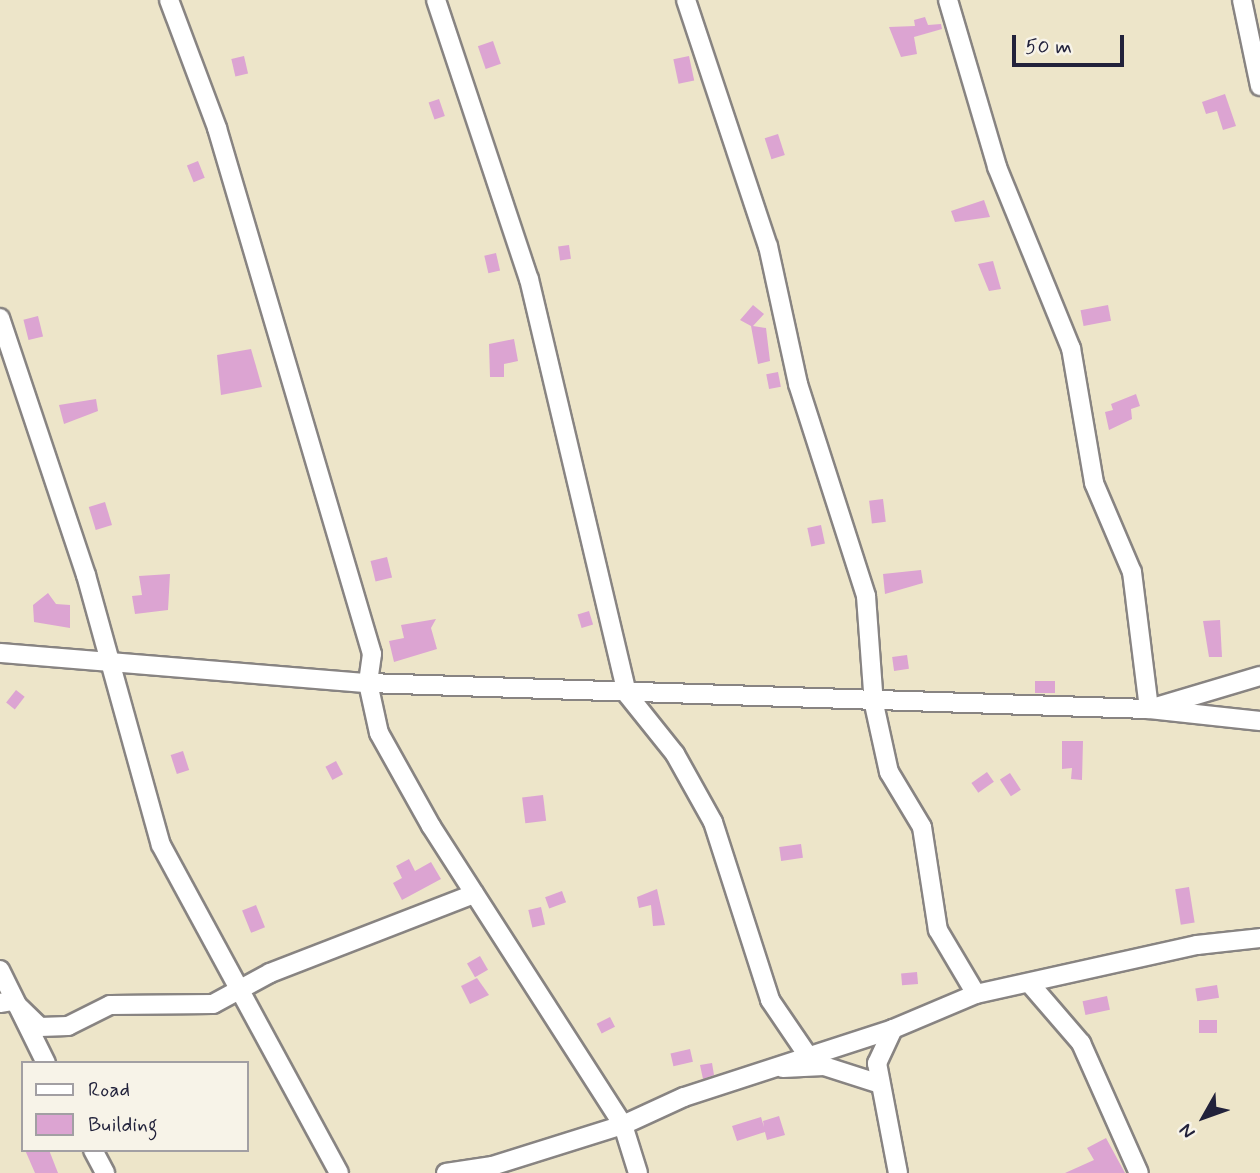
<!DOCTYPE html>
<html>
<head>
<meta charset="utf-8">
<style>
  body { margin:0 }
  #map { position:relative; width:1260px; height:1173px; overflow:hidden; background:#ede5c9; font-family:Mynerve,sans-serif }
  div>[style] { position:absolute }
  .building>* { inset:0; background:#dca4d2; transform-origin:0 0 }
  .roads { filter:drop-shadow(2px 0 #888482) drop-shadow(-2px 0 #888482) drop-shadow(0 2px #888482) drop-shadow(0 -2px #888482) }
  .minor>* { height:18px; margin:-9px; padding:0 9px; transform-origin:9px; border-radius:9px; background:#fff }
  span { translate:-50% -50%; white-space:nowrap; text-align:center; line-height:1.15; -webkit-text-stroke:7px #f7f3e8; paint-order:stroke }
  .legend { position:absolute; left:21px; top:1061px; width:228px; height:91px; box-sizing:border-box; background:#f7f3e8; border:2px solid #a29fa3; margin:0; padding:9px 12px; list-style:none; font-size:21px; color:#22223b }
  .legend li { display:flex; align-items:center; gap:14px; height:35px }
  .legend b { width:35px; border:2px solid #a29fa3 }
  .north { position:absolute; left:1169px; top:1082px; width:70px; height:70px; -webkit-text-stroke:5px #f7f3e8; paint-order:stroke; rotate:230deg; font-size:19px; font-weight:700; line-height:28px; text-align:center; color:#22223b }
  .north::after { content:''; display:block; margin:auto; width:24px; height:32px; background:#22223b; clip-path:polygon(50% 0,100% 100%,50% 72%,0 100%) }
  .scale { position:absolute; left:1012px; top:35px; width:112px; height:32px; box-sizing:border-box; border:4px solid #22223b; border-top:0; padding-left:9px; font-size:21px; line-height:24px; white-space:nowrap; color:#22223b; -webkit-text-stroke:5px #f7f3e8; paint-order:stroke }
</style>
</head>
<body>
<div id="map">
  <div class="building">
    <div style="clip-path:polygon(925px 17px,928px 25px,941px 24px,942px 29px,914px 37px,917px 54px,901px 57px,889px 27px,915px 26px,914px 20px)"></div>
    <div style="left:493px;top:41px;width:24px;height:16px;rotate:71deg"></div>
    <div style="left:244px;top:56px;width:18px;height:13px;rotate:77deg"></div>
    <div style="left:689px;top:56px;width:25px;height:16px;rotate:78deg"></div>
    <div style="clip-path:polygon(1225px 94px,1236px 126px,1223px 130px,1217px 111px,1206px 114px,1202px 102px)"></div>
    <div style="left:439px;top:99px;width:18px;height:11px;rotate:71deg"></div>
    <div style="left:778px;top:134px;width:22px;height:14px;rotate:72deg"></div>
    <div style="left:198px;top:161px;width:18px;height:12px;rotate:68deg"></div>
    <div style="clip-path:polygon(984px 200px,990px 217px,955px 222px,951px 211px)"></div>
    <div style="left:569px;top:245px;width:14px;height:11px;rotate:82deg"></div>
    <div style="left:496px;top:253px;width:18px;height:12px;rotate:77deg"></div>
    <div style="clip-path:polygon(993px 261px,1001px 289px,989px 291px,978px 264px)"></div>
    <div style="clip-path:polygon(753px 305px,764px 314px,753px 326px,766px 328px,770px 361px,758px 364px,751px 326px,740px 320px)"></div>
    <div style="left:1108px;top:305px;width:16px;height:28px;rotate:79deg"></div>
    <div style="left:38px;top:316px;width:21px;height:15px;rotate:76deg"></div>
    <div style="clip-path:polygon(514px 339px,518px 361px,504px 364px,504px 377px,490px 377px,489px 344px)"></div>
    <div style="clip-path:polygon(251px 349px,262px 387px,221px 395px,217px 355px)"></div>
    <div style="left:778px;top:372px;width:15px;height:12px;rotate:79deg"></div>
    <div style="clip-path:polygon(1136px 394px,1140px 406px,1131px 409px,1132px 419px,1109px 430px,1105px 412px,1113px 410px,1111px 404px)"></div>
    <div style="clip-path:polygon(96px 399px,98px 411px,64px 424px,59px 405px)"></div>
    <div style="left:883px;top:499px;width:23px;height:14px;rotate:83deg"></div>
    <div style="left:105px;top:502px;width:24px;height:17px;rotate:73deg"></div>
    <div style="left:821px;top:525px;width:19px;height:14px;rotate:78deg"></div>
    <div style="left:387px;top:557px;width:21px;height:17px;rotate:76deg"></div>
    <div style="clip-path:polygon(921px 570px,923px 583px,885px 594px,883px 574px)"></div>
    <div style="clip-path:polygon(170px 574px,168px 610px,135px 614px,132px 596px,142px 595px,139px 576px)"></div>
    <div style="clip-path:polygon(48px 593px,56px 604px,70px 605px,70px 628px,34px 622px,33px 605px)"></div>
    <div style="left:589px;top:611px;width:14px;height:12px;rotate:73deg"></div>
    <div style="clip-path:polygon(436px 619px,431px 628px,437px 649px,394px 662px,389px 641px,404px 638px,401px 625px)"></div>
    <div style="clip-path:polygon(1220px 620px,1222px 657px,1209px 657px,1203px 621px)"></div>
    <div style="left:907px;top:655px;width:14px;height:15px;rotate:82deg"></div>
    <div style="left:1055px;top:681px;width:12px;height:20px;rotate:90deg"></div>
    <div style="left:16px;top:690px;width:11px;height:16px;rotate:38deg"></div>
    <div style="clip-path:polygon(1062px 741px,1083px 741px,1082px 780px,1071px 779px,1072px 768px,1062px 769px)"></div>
    <div style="left:183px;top:751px;width:20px;height:13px;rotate:72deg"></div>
    <div style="left:336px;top:761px;width:15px;height:12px;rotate:62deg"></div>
    <div style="left:987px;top:772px;width:12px;height:19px;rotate:55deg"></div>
    <div style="left:1010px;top:773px;width:20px;height:12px;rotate:57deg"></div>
    <div style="left:543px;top:795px;width:26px;height:21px;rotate:83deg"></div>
    <div style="left:801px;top:844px;width:14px;height:22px;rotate:82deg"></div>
    <div style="clip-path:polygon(409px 859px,415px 871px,431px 862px,441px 879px,402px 900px,393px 883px,402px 878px,396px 866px)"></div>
    <div style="left:1189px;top:887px;width:36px;height:14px;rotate:81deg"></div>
    <div style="clip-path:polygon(657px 889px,665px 925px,653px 926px,651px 905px,639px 908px,637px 897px)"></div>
    <div style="left:562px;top:891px;width:12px;height:18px;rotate:70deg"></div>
    <div style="left:256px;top:905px;width:24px;height:15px;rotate:68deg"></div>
    <div style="left:541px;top:907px;width:18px;height:13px;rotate:77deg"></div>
    <div style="left:480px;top:956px;width:16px;height:15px;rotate:60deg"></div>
    <div style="left:917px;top:972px;width:12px;height:16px;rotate:85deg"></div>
    <div style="clip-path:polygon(477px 978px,489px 995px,470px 1004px,461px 986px)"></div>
    <div style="left:1217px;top:985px;width:13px;height:22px;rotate:81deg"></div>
    <div style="left:1107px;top:996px;width:14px;height:25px;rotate:78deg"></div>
    <div style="left:610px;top:1017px;width:11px;height:15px;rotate:63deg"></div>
    <div style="left:1199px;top:1020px;width:18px;height:13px"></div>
    <div style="left:690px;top:1049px;width:13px;height:20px;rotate:77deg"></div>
    <div style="clip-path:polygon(712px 1063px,714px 1075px,703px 1079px,700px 1065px)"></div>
    <div style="clip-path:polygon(779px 1116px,785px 1135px,767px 1140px,765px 1132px,737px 1141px,732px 1126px,761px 1117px,764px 1127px,763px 1121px)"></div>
    <div style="clip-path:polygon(1106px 1138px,1125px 1173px,1065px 1173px,1094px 1160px,1087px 1148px)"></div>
    <div style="clip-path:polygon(25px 1150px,49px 1150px,58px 1173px,35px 1173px)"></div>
  </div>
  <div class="roads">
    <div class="minor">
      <div style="left:169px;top:0;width:137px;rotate:69.4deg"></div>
      <div style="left:217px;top:128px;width:548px;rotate:73.58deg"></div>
      <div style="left:372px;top:654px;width:29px;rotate:98deg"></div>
      <div style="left:368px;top:683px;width:51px;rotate:77.6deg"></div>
      <div style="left:379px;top:733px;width:107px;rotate:60.8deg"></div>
      <div style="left:431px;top:826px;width:355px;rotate:57.3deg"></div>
      <div style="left:623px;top:1125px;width:50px;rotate:72.6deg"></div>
      <div style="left:436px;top:0;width:294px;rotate:71.6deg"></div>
      <div style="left:529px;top:279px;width:426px;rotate:76.7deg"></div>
      <div style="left:627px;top:694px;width:77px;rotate:51.3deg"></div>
      <div style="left:675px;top:754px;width:78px;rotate:60.8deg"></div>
      <div style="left:713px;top:822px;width:187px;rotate:72.2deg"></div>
      <div style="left:770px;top:1000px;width:64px;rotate:55.8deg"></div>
      <div style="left:686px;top:0;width:259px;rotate:71.6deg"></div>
      <div style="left:768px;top:246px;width:141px;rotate:77.7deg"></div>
      <div style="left:798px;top:384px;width:223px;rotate:72.2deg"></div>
      <div style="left:866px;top:596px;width:108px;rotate:85.8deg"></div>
      <div style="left:874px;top:704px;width:70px;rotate:77.6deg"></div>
      <div style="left:889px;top:772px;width:64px;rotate:59deg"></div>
      <div style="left:922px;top:827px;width:104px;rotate:81.2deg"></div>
      <div style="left:938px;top:930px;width:74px;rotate:59.3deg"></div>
      <div style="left:948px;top:0;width:174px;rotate:73.6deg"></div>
      <div style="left:997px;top:167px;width:196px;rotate:67.8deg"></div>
      <div style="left:1071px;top:348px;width:137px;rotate:80.3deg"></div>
      <div style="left:1094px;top:483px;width:97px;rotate:66.9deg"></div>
      <div style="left:1132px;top:572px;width:138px;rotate:82.9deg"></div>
      <div style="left:1149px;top:709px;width:116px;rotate:-16.6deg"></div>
      <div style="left:1242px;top:0;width:88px;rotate:78.2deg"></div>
      <div style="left:0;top:318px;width:271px;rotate:71.5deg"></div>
      <div style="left:86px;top:575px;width:280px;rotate:74.5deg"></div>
      <div style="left:161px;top:845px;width:373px;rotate:61.5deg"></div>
      <div style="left:0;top:653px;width:369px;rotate:4.7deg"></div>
      <div style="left:368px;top:683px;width:781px;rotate:1.91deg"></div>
      <div style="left:1149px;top:709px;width:112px;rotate:6.2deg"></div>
      <div style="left:0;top:970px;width:104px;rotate:63.7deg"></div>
      <div style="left:1031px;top:985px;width:77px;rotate:49.2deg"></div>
      <div style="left:1081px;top:1043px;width:142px;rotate:66deg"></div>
      <div style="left:0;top:1003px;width:13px;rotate:-9deg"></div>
      <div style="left:13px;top:1001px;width:37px;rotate:44deg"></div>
      <div style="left:40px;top:1027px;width:28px;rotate:-2deg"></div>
      <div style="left:68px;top:1026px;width:47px;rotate:-26.6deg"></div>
      <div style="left:110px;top:1005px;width:103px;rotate:-0.6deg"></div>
      <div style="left:213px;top:1004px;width:65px;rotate:-28.5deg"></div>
      <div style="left:270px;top:973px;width:219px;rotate:-21.2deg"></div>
      <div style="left:893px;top:1029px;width:38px;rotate:115deg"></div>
      <div style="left:877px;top:1063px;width:112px;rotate:79.2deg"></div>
      <div style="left:783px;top:1068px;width:41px;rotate:-2.8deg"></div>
      <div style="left:824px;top:1066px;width:59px;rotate:17.8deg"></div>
      <div style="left:93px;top:1150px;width:26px;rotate:62deg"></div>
      <div style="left:446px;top:1173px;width:47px;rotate:-8.7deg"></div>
      <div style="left:492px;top:1166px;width:137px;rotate:-17.4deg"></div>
      <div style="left:623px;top:1125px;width:67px;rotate:-24.7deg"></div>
      <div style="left:684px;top:1097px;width:220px;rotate:-18deg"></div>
      <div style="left:893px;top:1029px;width:90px;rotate:-22.9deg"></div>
      <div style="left:976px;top:994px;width:226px;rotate:-12.5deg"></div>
      <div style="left:1197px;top:945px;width:63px;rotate:-6.3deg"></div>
    </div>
  </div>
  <ul class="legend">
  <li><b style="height:9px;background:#fff"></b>Road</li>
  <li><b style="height:19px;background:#dca4d2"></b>Building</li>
  </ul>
  <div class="north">N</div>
  <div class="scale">50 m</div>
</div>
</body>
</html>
